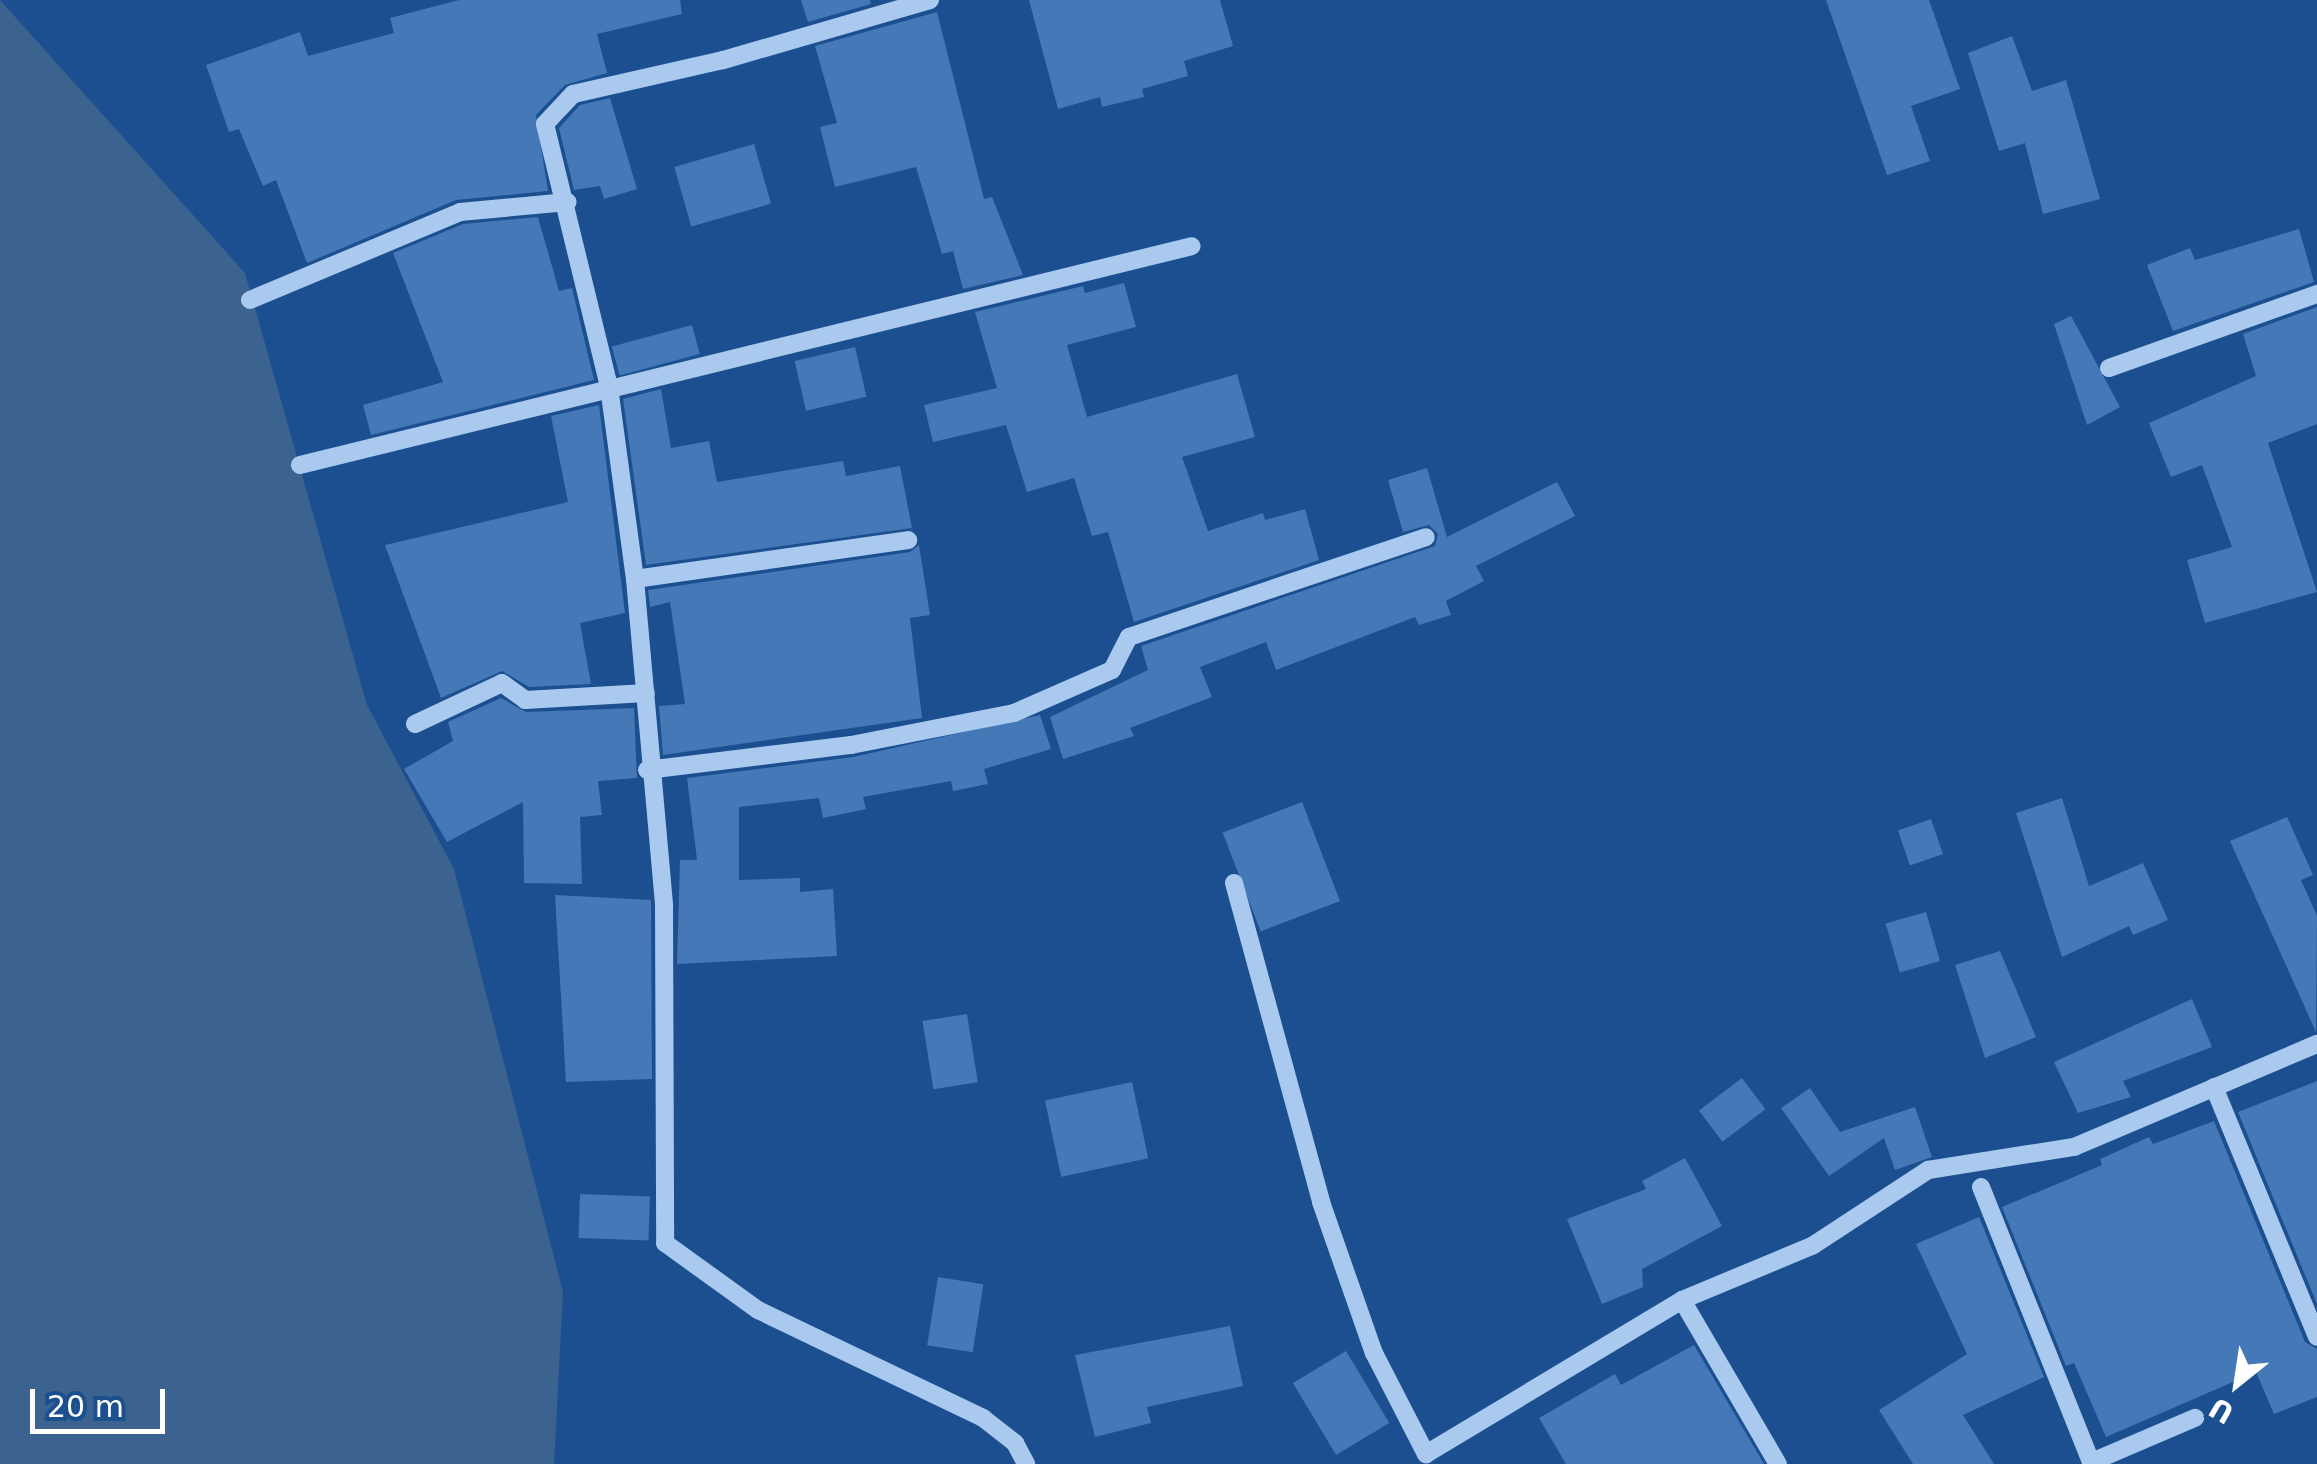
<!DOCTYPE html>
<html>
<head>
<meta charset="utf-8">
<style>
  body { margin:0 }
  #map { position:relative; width:2317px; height:1464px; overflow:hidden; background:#1b4f8f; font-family:"DejaVu Sans",sans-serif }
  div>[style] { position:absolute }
  .water>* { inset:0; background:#3c6290 }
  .building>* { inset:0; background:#4478b7; transform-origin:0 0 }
  .minor>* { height:18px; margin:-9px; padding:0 9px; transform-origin:9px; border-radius:9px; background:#a9c9ee }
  span { translate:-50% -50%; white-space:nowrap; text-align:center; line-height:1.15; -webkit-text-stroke:8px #1b4f8f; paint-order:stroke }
  .north { position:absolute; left:2187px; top:1334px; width:100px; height:100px; -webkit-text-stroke:8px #1b4f8f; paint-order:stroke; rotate:210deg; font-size:28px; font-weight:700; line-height:40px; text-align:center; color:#fff }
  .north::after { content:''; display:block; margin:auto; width:35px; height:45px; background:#fff; clip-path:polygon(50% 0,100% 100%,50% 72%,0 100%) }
  .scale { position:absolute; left:30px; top:1389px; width:135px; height:45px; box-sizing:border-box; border:5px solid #fff; border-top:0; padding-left:12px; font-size:30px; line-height:35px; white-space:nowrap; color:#fff; -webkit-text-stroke:8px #1b4f8f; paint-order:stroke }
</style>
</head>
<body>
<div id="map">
  <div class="water">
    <div style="clip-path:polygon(0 0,245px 273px,367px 705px,454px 869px,563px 1292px,554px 1464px,0 1464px)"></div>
  </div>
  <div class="building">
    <div style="clip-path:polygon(459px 0,680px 0,682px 14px,597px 34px,607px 73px,565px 85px,536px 115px,548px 191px,456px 200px,307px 263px,276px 180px,263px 186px,239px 129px,229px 132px,206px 65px,300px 32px,308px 56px,394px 33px,390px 18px)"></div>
    <div style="clip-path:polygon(801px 0,870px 0,871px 4px,808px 22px)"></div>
    <div style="clip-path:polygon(1029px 0,1220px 0,1233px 46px,1184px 61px,1188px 76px,1142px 89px,1144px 97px,1102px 107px,1100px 97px,1058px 109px)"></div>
    <div style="clip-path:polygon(1826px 0,1929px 0,1960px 89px,1911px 106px,1930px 161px,1887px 175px)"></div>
    <div style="clip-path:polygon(937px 12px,984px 199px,992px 197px,1023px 275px,963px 289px,953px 251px,942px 254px,916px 167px,835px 187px,820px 127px,837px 123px,815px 46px)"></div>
    <div style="clip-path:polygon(2012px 36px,2032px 91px,2066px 80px,2100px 199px,2043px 214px,2025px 143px,1999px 151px,1968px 53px)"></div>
    <div style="clip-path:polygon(610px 98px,637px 189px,604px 199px,600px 186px,574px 190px,559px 128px,580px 105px)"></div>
    <div style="left:754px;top:144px;width:62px;height:83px;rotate:74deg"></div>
    <div style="clip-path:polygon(538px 217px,559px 291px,572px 288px,594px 380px,371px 435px,363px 405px,443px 382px,393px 253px,463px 224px)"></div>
    <div style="clip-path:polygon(2299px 229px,2314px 282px,2173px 331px,2147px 265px,2190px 248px,2195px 260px)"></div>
    <div style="clip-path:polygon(1124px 283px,1136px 327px,1067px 345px,1087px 417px,1237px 374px,1255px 437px,1182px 457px,1208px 531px,1263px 513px,1265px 520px,1305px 509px,1319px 560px,1134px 622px,1108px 532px,1092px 536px,1074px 478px,1027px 492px,1006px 425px,933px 442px,924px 405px,997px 388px,975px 312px,1083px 286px,1085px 293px)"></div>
    <div style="clip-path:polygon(2317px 307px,2317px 424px,2268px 443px,2317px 592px,2205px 623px,2187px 560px,2232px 547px,2202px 465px,2171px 477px,2149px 423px,2256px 376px,2243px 334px)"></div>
    <div style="clip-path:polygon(2071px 316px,2120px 407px,2087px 425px,2054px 324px)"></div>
    <div style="left:692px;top:325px;width:30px;height:83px;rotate:75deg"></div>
    <div style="left:855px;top:347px;width:51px;height:62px;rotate:77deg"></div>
    <div style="clip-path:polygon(661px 389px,671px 448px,709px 441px,717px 482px,843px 461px,846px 476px,900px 466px,912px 528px,646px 565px,623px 399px)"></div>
    <div style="clip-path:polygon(599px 405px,625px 613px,580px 623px,591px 684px,529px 687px,502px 671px,441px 698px,385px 545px,568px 502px,551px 416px)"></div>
    <div style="clip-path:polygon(1427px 468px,1447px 537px,1557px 482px,1575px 516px,1476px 566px,1484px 581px,1446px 601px,1451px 615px,1419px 625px,1415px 617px,1276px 670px,1266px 642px,1200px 667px,1212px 697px,1130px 728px,1134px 736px,1063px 759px,1050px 717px,1148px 670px,1141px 646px,1435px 546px,1438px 534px,1429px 525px,1403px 532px,1388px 480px)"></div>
    <div style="clip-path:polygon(919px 545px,930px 615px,910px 618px,922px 718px,663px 755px,659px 706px,685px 704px,670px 602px,650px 607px,648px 590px,910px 552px)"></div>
    <div style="clip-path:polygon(501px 698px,526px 712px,634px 708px,637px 778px,598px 781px,602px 815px,580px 817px,582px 884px,524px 883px,523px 802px,447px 842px,404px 769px,453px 741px,448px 722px)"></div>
    <div style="clip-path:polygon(1040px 715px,1051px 749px,984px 769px,988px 784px,953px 791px,951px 781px,863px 797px,866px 809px,823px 818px,819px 798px,739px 807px,739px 880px,800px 878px,800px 892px,833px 889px,837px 956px,677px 964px,680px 860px,697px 860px,687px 778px,853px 757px)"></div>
    <div style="clip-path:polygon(2062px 798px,2089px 886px,2143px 863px,2168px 920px,2133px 935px,2129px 926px,2062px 957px,2016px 813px)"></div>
    <div style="left:1302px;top:802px;width:106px;height:85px;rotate:69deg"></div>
    <div style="clip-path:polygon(2287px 817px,2313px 875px,2301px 880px,2317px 916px,2316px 1032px,2230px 841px)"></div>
    <div style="left:1931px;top:819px;width:37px;height:35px;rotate:71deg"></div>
    <div style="clip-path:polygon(555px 895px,651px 900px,652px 1079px,566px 1082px)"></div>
    <div style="left:1926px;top:912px;width:51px;height:42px;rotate:74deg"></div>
    <div style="clip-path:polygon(2000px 951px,2036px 1037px,1985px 1058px,1955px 965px)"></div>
    <div style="clip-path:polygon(2192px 999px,2212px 1047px,2123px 1081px,2131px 1097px,2078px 1113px,2054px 1062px)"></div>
    <div style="left:967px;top:1014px;width:69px;height:45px;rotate:81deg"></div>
    <div style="left:1742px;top:1078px;width:39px;height:54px;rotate:53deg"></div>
    <div style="clip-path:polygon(2317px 1081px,2317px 1304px,2238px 1112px)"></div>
    <div style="left:1132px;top:1082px;width:78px;height:89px;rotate:78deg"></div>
    <div style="clip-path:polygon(1810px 1088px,1840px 1132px,1915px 1107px,1932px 1157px,1895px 1170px,1884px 1138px,1829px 1176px,1781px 1108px)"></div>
    <div style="clip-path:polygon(2214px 1121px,2305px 1342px,2317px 1349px,2317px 1397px,2274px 1414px,2256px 1372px,2106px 1437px,2074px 1363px,2066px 1366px,2002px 1207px,2102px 1165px,2100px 1159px,2149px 1137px,2153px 1144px)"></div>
    <div style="clip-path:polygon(1685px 1158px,1722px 1226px,1642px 1269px,1643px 1287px,1602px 1304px,1567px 1219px,1646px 1189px,1642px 1181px)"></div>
    <div style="left:580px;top:1194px;width:70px;height:44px;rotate:2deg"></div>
    <div style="clip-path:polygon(1979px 1217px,2044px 1377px,1963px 1415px,1994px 1464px,1913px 1464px,1879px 1410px,1967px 1354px,1916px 1244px)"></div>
    <div style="left:938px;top:1277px;width:46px;height:69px;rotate:9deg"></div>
    <div style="clip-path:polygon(1230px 1326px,1243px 1386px,1147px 1407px,1151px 1423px,1095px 1437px,1075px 1355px)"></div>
    <div style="clip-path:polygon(1694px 1345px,1764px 1464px,1566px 1464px,1539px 1418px,1615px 1374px,1621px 1385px)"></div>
    <div style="left:1346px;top:1351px;width:84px;height:62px;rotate:59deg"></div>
  </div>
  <div class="minor">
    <div style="left:930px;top:0;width:216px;rotate:163.8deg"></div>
    <div style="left:723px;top:60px;width:154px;rotate:167.2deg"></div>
    <div style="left:573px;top:94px;width:41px;rotate:133deg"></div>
    <div style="left:545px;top:124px;width:271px;rotate:76.3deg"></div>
    <div style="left:609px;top:387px;width:194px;rotate:82.3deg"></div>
    <div style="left:635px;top:579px;width:328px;rotate:84.9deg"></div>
    <div style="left:664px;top:906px;width:337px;rotate:89.8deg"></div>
    <div style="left:665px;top:1243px;width:115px;rotate:35.8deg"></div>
    <div style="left:758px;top:1310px;width:250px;rotate:25.6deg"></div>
    <div style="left:983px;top:1418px;width:41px;rotate:38deg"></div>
    <div style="left:1015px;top:1443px;width:24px;rotate:62deg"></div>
    <div style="left:250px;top:300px;width:228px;rotate:-22.7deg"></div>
    <div style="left:460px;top:212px;width:108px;rotate:-5.3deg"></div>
    <div style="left:2109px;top:368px;width:221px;rotate:-19.6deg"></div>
    <div style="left:300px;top:465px;width:918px;rotate:-13.79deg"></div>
    <div style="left:635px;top:579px;width:276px;rotate:-8.1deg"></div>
    <div style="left:415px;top:724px;width:96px;rotate:-25.2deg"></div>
    <div style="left:502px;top:683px;width:29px;rotate:36deg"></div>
    <div style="left:525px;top:700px;width:121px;rotate:-3.3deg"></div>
    <div style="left:647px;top:770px;width:206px;rotate:-7deg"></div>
    <div style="left:851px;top:745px;width:166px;rotate:-11.1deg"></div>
    <div style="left:1014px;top:713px;width:107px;rotate:-23.7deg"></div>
    <div style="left:1112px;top:670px;width:37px;rotate:-63deg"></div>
    <div style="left:1129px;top:637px;width:313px;rotate:-18.6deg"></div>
    <div style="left:1234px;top:883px;width:331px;rotate:74.7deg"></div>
    <div style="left:1321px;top:1202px;width:160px;rotate:70.7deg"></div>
    <div style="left:1374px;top:1353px;width:114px;rotate:62.8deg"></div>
    <div style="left:1426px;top:1454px;width:299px;rotate:-31deg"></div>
    <div style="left:1682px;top:1300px;width:141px;rotate:-22.6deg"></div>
    <div style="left:1812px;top:1246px;width:139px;rotate:-33.2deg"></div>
    <div style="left:1928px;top:1170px;width:148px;rotate:-9deg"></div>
    <div style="left:2074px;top:1147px;width:264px;rotate:-23deg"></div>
    <div style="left:2214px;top:1087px;width:270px;rotate:67.6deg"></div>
    <div style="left:1981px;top:1187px;width:298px;rotate:68.2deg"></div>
    <div style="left:1682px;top:1300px;width:190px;rotate:59.7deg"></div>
    <div style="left:2094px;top:1461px;width:110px;rotate:-23.1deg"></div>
  </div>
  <div class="north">U</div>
  <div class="scale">20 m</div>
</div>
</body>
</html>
